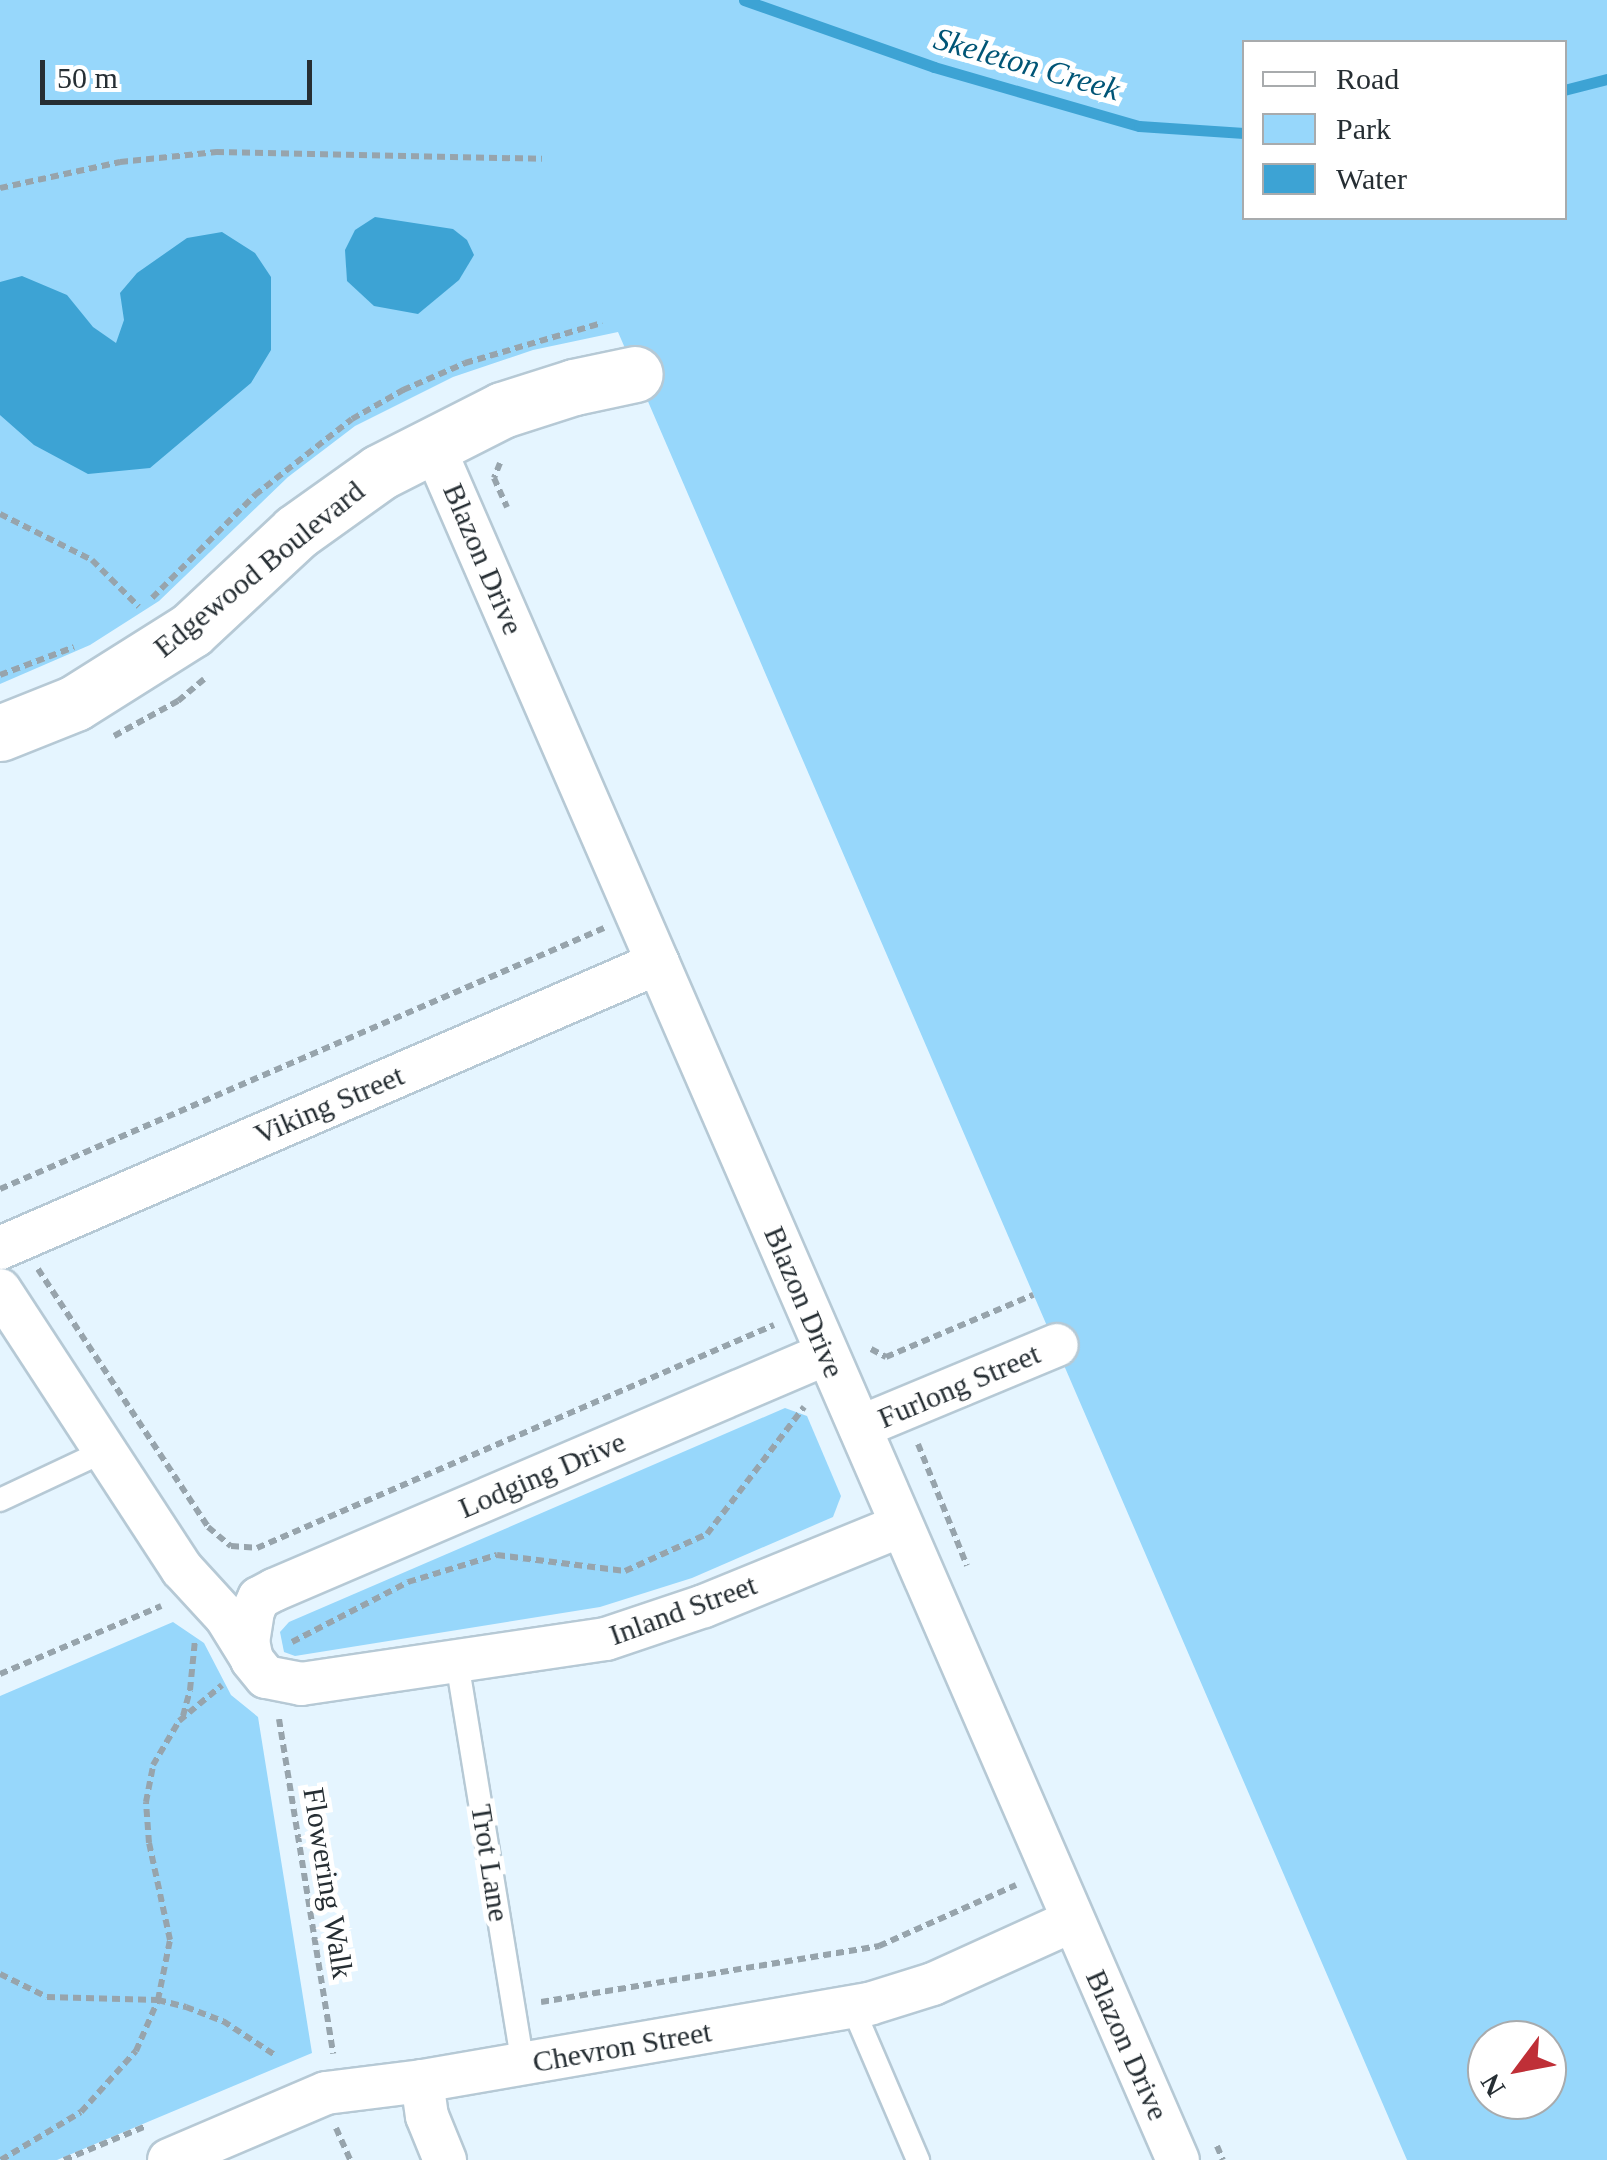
<!DOCTYPE html>
<html>
<head>
<meta charset="utf-8">
<style>
  body { margin:0 }
  #map { position:relative; width:1607px; height:2160px; overflow:hidden; background:#e5f5ff; font-family:Georgia,serif }
  div>[style] { position:absolute }
  .green>* { inset:0; background:#97d7fb }
  .water>* { inset:0; background:#3da3d4 }
  .stream>* { height:11px; margin:-5.5px; padding:0 5.5px; transform-origin:5.5px; border-radius:5.5px; background:#3da3d4 }
  .path>* { height:6px; margin-top:-3px; transform-origin:0; background:repeating-linear-gradient(90deg,#97a4ac 0 8px,transparent 0 13px) }
  .roads { filter:drop-shadow(2px 0 #b6c9d5) drop-shadow(-2px 0 #b6c9d5) drop-shadow(0 2px #b6c9d5) drop-shadow(0 -2px #b6c9d5) }
  .service>* { height:22px; margin:-11px; padding:0 11px; transform-origin:11px; border-radius:11px; background:#fff }
  .minor>* { height:42px; margin:-21px; padding:0 21px; transform-origin:21px; border-radius:21px; background:#fff }
  .tertiary>* { height:55px; margin:-27.5px; padding:0 27.5px; transform-origin:27.5px; border-radius:27.5px; background:#fff }
  span { translate:-50% -50%; white-space:nowrap; text-align:center; line-height:1.15; -webkit-text-stroke:10px #fff; paint-order:stroke }
  .street-label { font-size:30px; color:#262e33 }
  .water-label { font-size:32px; color:#005576; font-style:italic }
  .legend { position:absolute; left:1242px; top:40px; width:325px; height:180px; box-sizing:border-box; background:#fff; border:2px solid #a8abad; margin:0; padding:12px 18px; list-style:none; font-size:30px; color:#262e33 }
  .legend li { display:flex; align-items:center; gap:20px; height:50px }
  .legend b { width:50px; border:2px solid #a8abad }
  .north { position:absolute; left:1467px; top:2020px; width:100px; height:100px; box-sizing:border-box; background:#fff; border:2px solid #a8abad; border-radius:50%; rotate:238deg; font-size:28px; font-weight:700; line-height:40px; text-align:center; color:#262e33 }
  .north::after { content:''; display:block; margin:auto; width:35px; height:45px; background:#bf2f37; clip-path:polygon(50% 0,100% 100%,50% 72%,0 100%) }
  .scale { position:absolute; left:40px; top:60px; width:272px; height:45px; box-sizing:border-box; border:5px solid #262e33; border-top:0; padding-left:12px; font-size:30px; line-height:35px; white-space:nowrap; color:#262e33; -webkit-text-stroke:8px #fff; paint-order:stroke }
</style>
</head>
<body>
<div id="map">
  <div class="green">
    <div style="clip-path:polygon(evenodd,0 0,1607px 0,1607px 2160px,1407px 2160px,618px 332px,533px 350px,453px 377px,355px 426px,288px 477px,159px 601px,90px 645px,0 684px,0 0,1244px 42px,1564px 42px,1564px 218px,1244px 218px,1244px 42px,0 0,1487px 2040px,1547px 2040px,1547px 2100px,1487px 2100px,1487px 2040px)"></div>
    <div style="clip-path:polygon(785px 1408px,807px 1416px,841px 1496px,833px 1517px,692px 1578px,600px 1607px,295px 1656px,284px 1652px,280px 1632px,289px 1622px)"></div>
    <div style="clip-path:polygon(173px 1622px,204px 1643px,231px 1695px,258px 1717px,312px 2053px,57px 2160px,0 2160px,0 1696px)"></div>
  </div>
  <div class="water">
    <div style="clip-path:polygon(375px 217px,453px 229px,467px 240px,474px 255px,459px 280px,418px 314px,374px 306px,347px 281px,345px 250px,355px 230px)"></div>
    <div style="clip-path:polygon(222px 232px,255px 253px,271px 277px,271px 350px,251px 383px,150px 468px,88px 474px,34px 445px,0 415px,0 282px,22px 276px,67px 295px,93px 327px,116px 343px,124px 320px,120px 293px,137px 273px,187px 238px)"></div>
  </div>
  <div class="stream">
    <div style="left:744px;top:0;width:201px;rotate:19.4deg"></div>
    <div style="left:934px;top:67px;width:213px;rotate:16.1deg"></div>
    <div style="left:1139px;top:126px;width:105px;rotate:3.8deg"></div>
    <div style="left:1564px;top:90px;width:44px;rotate:-14.3deg"></div>
  </div>
  <div class="path">
    <div style="left:0;top:188px;width:123px;rotate:-12.2deg"></div>
    <div style="left:120px;top:162px;width:97px;rotate:-5.9deg"></div>
    <div style="left:216px;top:152px;width:326px;rotate:1.2deg"></div>
    <div style="left:500px;top:463px;width:16px;rotate:112deg"></div>
    <div style="left:494px;top:478px;width:32px;rotate:66deg"></div>
    <div style="left:0;top:514px;width:103px;rotate:26.6deg"></div>
    <div style="left:92px;top:560px;width:66px;rotate:45deg"></div>
    <div style="left:152px;top:598px;width:146px;rotate:-45deg"></div>
    <div style="left:255px;top:495px;width:123px;rotate:-38.1deg"></div>
    <div style="left:352px;top:419px;width:59px;rotate:-29.6deg"></div>
    <div style="left:403px;top:390px;width:68px;rotate:-23.5deg"></div>
    <div style="left:465px;top:363px;width:143px;rotate:-16.3deg"></div>
    <div style="left:0;top:675px;width:79px;rotate:-20.7deg"></div>
    <div style="left:114px;top:736px;width:73px;rotate:-28.7deg"></div>
    <div style="left:178px;top:701px;width:34px;rotate:-40deg"></div>
    <div style="left:0;top:1189px;width:658px;rotate:-23.37deg"></div>
    <div style="left:38px;top:1269px;width:309px;rotate:56.6deg"></div>
    <div style="left:208px;top:1527px;width:30px;rotate:40deg"></div>
    <div style="left:231px;top:1546px;width:26px;rotate:4deg"></div>
    <div style="left:257px;top:1548px;width:563px;rotate:-23.33deg"></div>
    <div style="left:871px;top:1349px;width:17px;rotate:28deg"></div>
    <div style="left:886px;top:1357px;width:160px;rotate:-22.9deg"></div>
    <div style="left:918px;top:1444px;width:131px;rotate:68.1deg"></div>
    <div style="left:292px;top:1642px;width:131px;rotate:-27.3deg"></div>
    <div style="left:408px;top:1582px;width:93px;rotate:-16.9deg"></div>
    <div style="left:497px;top:1555px;width:129px;rotate:7.1deg"></div>
    <div style="left:625px;top:1571px;width:90px;rotate:-24.3deg"></div>
    <div style="left:707px;top:1534px;width:160px;rotate:-52.6deg"></div>
    <div style="left:0;top:1674px;width:175px;rotate:-22.9deg"></div>
    <div style="left:183px;top:1716px;width:27px;rotate:-75deg"></div>
    <div style="left:190px;top:1690px;width:50px;rotate:-84.3deg"></div>
    <div style="left:279px;top:1719px;width:339px;rotate:80.8deg"></div>
    <div style="left:0;top:1974px;width:52px;rotate:26.1deg"></div>
    <div style="left:47px;top:1997px;width:111px;rotate:1.5deg"></div>
    <div style="left:158px;top:2000px;width:29px;rotate:14deg"></div>
    <div style="left:186px;top:2007px;width:40px;rotate:21deg"></div>
    <div style="left:223px;top:2021px;width:62px;rotate:33.2deg"></div>
    <div style="left:541px;top:2002px;width:343px;rotate:-9.4deg"></div>
    <div style="left:879px;top:1946px;width:150px;rotate:-24deg"></div>
    <div style="left:336px;top:2128px;width:35px;rotate:66deg"></div>
    <div style="left:1217px;top:2146px;width:15px;rotate:67deg"></div>
    <div style="left:1px;top:2160px;width:93px;rotate:-31deg"></div>
    <div style="left:81px;top:2112px;width:82px;rotate:-48deg"></div>
    <div style="left:136px;top:2051px;width:56px;rotate:-66.7deg"></div>
    <div style="left:158px;top:2000px;width:61px;rotate:-78.7deg"></div>
    <div style="left:170px;top:1940px;width:99px;rotate:-102.2deg"></div>
    <div style="left:149px;top:1843px;width:41px;rotate:-94.2deg"></div>
    <div style="left:146px;top:1802px;width:38px;rotate:-79deg"></div>
    <div style="left:153px;top:1765px;width:51px;rotate:-59.4deg"></div>
    <div style="left:179px;top:1721px;width:56px;rotate:-39.9deg"></div>
    <div style="left:64px;top:2160px;width:89px;rotate:-22.5deg"></div>
  </div>
  <div class="roads">
    <div class="service">
      <div style="left:0;top:1500px;width:113px;rotate:-25.2deg"></div>
      <div style="left:457px;top:1662px;width:407px;rotate:80.7deg"></div>
      <div style="left:852px;top:2006px;width:168px;rotate:66.8deg"></div>
    </div>
    <div class="minor">
      <div style="left:432px;top:443px;width:1872px;rotate:66.52deg"></div>
      <div style="left:0;top:1248px;width:717px;rotate:-23.42deg"></div>
      <div style="left:0;top:1290px;width:333px;rotate:56.9deg"></div>
      <div style="left:182px;top:1569px;width:65px;rotate:47.5deg"></div>
      <div style="left:226px;top:1617px;width:49px;rotate:58.2deg"></div>
      <div style="left:826px;top:1354px;width:600px;rotate:156.85deg"></div>
      <div style="left:274px;top:1590px;width:17px;rotate:152deg"></div>
      <div style="left:259px;top:1598px;width:14px;rotate:115deg"></div>
      <div style="left:253px;top:1611px;width:30px;rotate:99deg"></div>
      <div style="left:248px;top:1641px;width:19px;rotate:78deg"></div>
      <div style="left:252px;top:1660px;width:22px;rotate:51deg"></div>
      <div style="left:266px;top:1677px;width:36px;rotate:11deg"></div>
      <div style="left:301px;top:1684px;width:308px;rotate:-8.4deg"></div>
      <div style="left:606px;top:1639px;width:103px;rotate:-18.6deg"></div>
      <div style="left:704px;top:1606px;width:212px;rotate:-22.2deg"></div>
      <div style="left:860px;top:1427px;width:213px;rotate:-22.6deg"></div>
      <div style="left:422px;top:2081px;width:35px;rotate:82deg"></div>
      <div style="left:427px;top:2116px;width:48px;rotate:67.8deg"></div>
      <div style="left:169px;top:2160px;width:171px;rotate:-23.1deg"></div>
      <div style="left:326px;top:2093px;width:97px;rotate:-7.1deg"></div>
      <div style="left:422px;top:2081px;width:454px;rotate:-9.8deg"></div>
      <div style="left:869px;top:2004px;width:67px;rotate:-17.4deg"></div>
      <div style="left:933px;top:1984px;width:153px;rotate:-24.4deg"></div>
    </div>
    <div class="tertiary">
      <div style="left:0;top:733px;width:81px;rotate:-21.8deg"></div>
      <div style="left:75px;top:703px;width:137px;rotate:-32.2deg"></div>
      <div style="left:191px;top:630px;width:144px;rotate:-43deg"></div>
      <div style="left:296px;top:532px;width:103px;rotate:-35.5deg"></div>
      <div style="left:380px;top:472px;width:137px;rotate:-26.9deg"></div>
      <div style="left:502px;top:410px;width:76px;rotate:-17.7deg"></div>
      <div style="left:574px;top:387px;width:62px;rotate:-12deg"></div>
    </div>
  </div>
  <div class="street-label">
    <span style="left:483px;top:559px;rotate:67deg">Blazon Drive</span>
    <span style="left:259px;top:569px;rotate:-39deg">Edgewood Boulevard</span>
    <span style="left:329px;top:1105px;rotate:-23deg">Viking Street</span>
    <span style="left:804px;top:1302px;rotate:67deg">Blazon Drive</span>
    <span style="left:959px;top:1386px;rotate:-23deg">Furlong Street</span>
    <span style="left:542px;top:1475px;rotate:-23deg">Lodging Drive</span>
    <span style="left:683px;top:1610px;rotate:-20deg">Inland Street</span>
    <span style="left:490px;top:1863px;rotate:81deg">Trot Lane</span>
    <span style="left:328px;top:1883px;rotate:81deg">Flowering Walk</span>
    <span style="left:1127px;top:2045px;rotate:66deg">Blazon Drive</span>
    <span style="left:622px;top:2047px;rotate:-10deg">Chevron Street</span>
  </div>
  <div class="water-label">
    <span style="left:1027px;top:64px;rotate:16deg">Skeleton Creek</span>
  </div>
  <ul class="legend">
  <li><b style="height:12px;background:#fff"></b>Road</li>
  <li><b style="height:28px;background:#97d7fb"></b>Park</li>
  <li><b style="height:28px;background:#3da3d4"></b>Water</li>
  </ul>
  <div class="north">N</div>
  <div class="scale">50 m</div>
</div>
</body>
</html>
